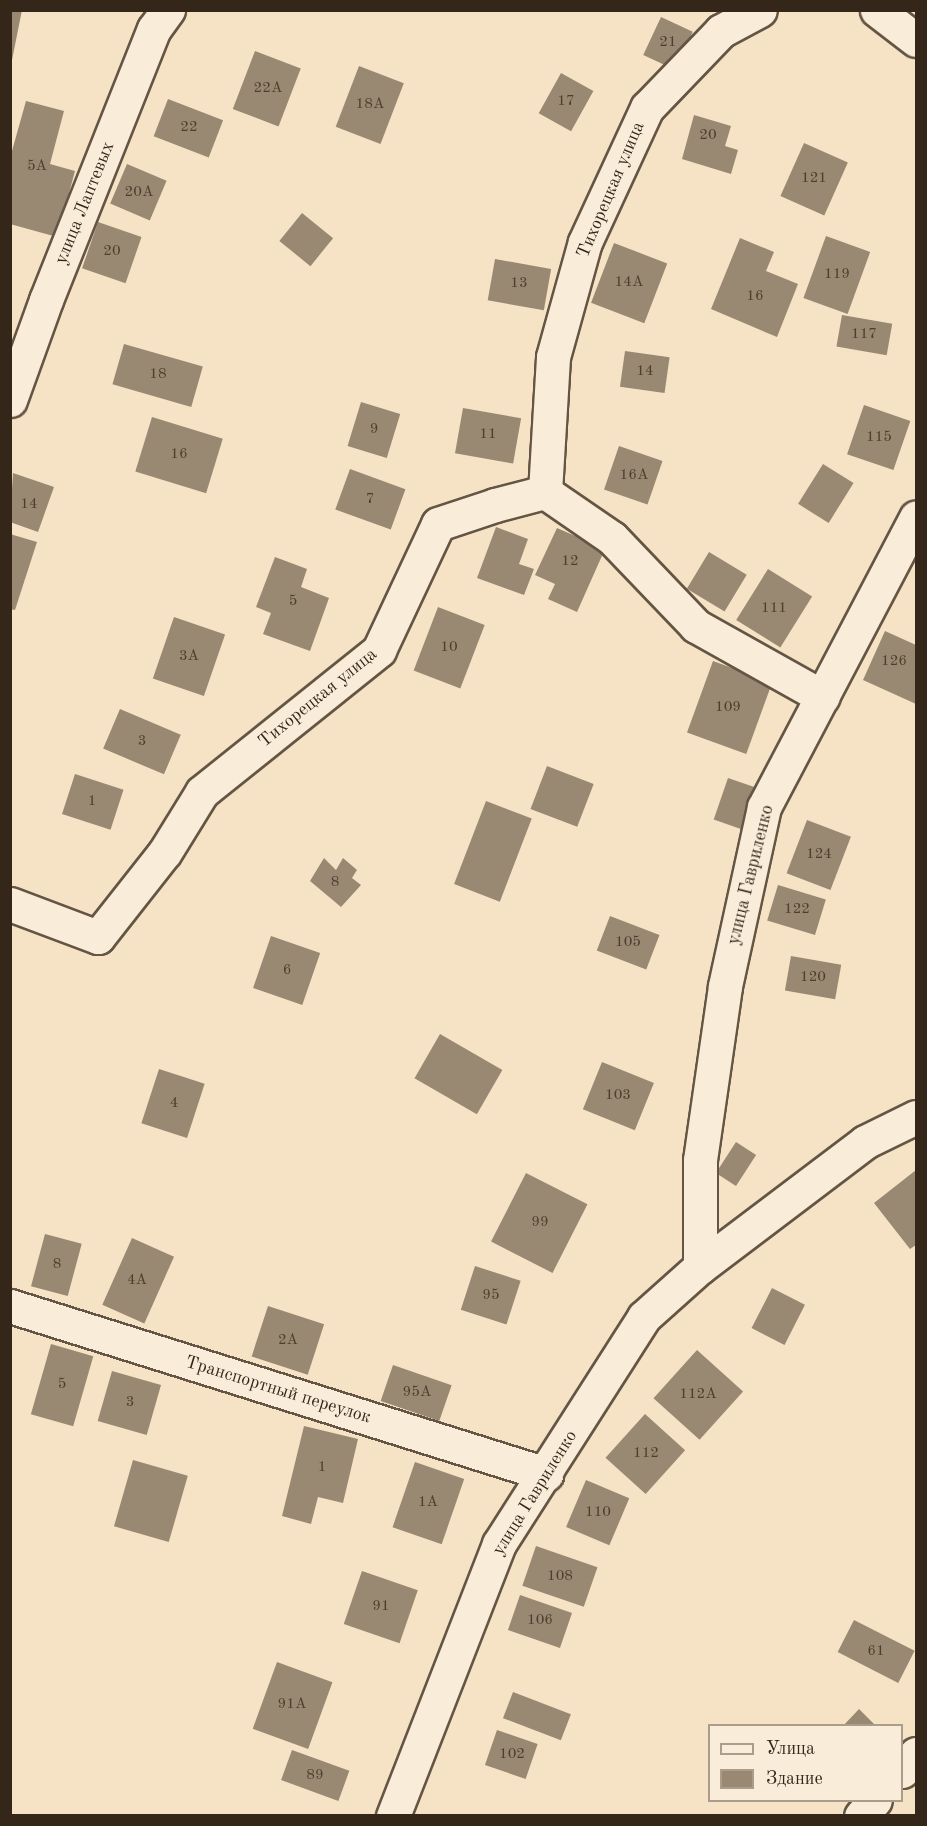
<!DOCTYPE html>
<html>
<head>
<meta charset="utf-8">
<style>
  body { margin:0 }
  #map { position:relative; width:927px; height:1826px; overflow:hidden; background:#f6e3c5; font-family:"Old Standard TT",serif }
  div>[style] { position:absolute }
  .building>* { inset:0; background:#998872; transform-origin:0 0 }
  .roads { filter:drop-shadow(2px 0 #645544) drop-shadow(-2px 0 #645544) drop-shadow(0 2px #645544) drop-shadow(0 -2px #645544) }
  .minor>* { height:33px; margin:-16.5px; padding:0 16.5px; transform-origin:16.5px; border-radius:16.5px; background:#f9edd9 }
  span { translate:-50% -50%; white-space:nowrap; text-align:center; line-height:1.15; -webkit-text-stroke:6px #f9edd9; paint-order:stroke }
  .number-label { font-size:15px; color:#4d3e2f }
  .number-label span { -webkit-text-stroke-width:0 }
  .street-label { font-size:18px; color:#342619 }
  .frame { position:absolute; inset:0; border:12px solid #342619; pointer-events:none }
  .legend { position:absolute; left:708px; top:1724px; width:195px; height:78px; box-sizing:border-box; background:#f9edd9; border:2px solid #aa9d8c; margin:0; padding:8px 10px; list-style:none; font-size:18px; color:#342619 }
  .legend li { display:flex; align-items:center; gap:12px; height:30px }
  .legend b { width:30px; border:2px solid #aa9d8c }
</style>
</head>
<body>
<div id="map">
  <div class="building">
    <div style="clip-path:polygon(10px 10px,22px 10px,12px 60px,10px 60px)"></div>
    <div style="left:661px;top:17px;width:35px;height:42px;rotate:25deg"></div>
    <div style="left:255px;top:51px;width:49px;height:62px;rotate:21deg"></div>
    <div style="left:359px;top:66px;width:48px;height:65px;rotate:21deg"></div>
    <div style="left:561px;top:73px;width:37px;height:46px;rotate:29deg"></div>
    <div style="left:168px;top:99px;width:59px;height:40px;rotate:21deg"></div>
    <div style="clip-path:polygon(26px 101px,64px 111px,50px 164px,75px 171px,57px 237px,10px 224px,10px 158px)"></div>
    <div style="clip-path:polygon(694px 115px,731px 126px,725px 146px,738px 150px,731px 174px,682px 159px)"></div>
    <div style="left:804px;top:143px;width:48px;height:58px;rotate:24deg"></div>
    <div style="left:127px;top:164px;width:43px;height:43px;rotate:23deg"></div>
    <div style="left:302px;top:213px;width:40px;height:36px;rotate:39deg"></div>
    <div style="left:98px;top:222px;width:46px;height:49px;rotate:19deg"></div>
    <div style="left:826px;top:236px;width:47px;height:66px;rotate:20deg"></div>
    <div style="clip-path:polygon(740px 238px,774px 252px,766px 271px,798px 284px,777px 337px,711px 309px)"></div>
    <div style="left:614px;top:243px;width:57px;height:64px;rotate:21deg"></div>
    <div style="left:495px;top:259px;width:57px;height:42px;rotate:10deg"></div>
    <div style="left:842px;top:315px;width:51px;height:32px;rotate:10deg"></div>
    <div style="left:124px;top:344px;width:82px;height:42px;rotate:16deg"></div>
    <div style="left:625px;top:351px;width:45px;height:36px;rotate:8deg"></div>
    <div style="left:361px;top:402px;width:41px;height:46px;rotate:17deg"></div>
    <div style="left:864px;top:405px;width:49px;height:52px;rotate:19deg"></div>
    <div style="left:463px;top:408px;width:59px;height:46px;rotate:10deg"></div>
    <div style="left:152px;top:417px;width:74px;height:57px;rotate:17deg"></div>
    <div style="left:619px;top:446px;width:46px;height:46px;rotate:19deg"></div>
    <div style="left:823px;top:464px;width:36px;height:47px;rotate:32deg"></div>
    <div style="left:350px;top:469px;width:59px;height:43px;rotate:20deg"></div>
    <div style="clip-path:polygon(13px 473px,54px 487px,38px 532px,10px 522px)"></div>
    <div style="clip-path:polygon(496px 527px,528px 539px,519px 564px,534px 569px,524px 595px,477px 578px)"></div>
    <div style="clip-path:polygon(557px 528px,605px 549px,577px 612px,548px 599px,555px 584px,535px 575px)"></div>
    <div style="clip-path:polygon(10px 534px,37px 542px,15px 610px,10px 609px)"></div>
    <div style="left:709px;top:552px;width:44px;height:43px;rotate:31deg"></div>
    <div style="clip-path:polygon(275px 557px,307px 569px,301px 587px,329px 598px,310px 651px,263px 634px,271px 613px,256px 607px)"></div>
    <div style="left:768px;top:569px;width:52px;height:60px;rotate:32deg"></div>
    <div style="left:438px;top:607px;width:50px;height:68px;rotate:21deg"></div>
    <div style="left:174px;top:617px;width:54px;height:65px;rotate:19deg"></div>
    <div style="clip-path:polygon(885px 631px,916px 645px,916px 704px,863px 680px)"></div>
    <div style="left:713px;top:661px;width:63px;height:76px;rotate:20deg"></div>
    <div style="left:120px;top:709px;width:66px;height:43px;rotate:23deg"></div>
    <div style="left:547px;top:766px;width:50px;height:46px;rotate:21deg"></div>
    <div style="left:75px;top:774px;width:51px;height:42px;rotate:18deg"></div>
    <div style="left:728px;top:778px;width:37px;height:44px;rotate:19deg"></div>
    <div style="left:486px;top:801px;width:49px;height:89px;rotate:21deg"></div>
    <div style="left:807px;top:820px;width:47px;height:57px;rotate:21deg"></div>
    <div style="clip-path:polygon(324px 858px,336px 870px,343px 858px,357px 870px,352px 878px,361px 885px,341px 907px,310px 881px)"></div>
    <div style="left:778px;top:885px;width:50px;height:37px;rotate:17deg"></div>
    <div style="left:610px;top:916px;width:53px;height:37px;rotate:21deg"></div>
    <div style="left:271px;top:936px;width:52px;height:55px;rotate:19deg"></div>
    <div style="left:791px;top:956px;width:51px;height:35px;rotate:10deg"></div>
    <div style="left:440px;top:1034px;width:72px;height:51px;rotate:30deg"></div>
    <div style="left:602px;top:1062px;width:56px;height:51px;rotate:22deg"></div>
    <div style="left:159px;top:1069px;width:48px;height:57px;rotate:18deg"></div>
    <div style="left:736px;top:1142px;width:24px;height:37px;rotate:33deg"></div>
    <div style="clip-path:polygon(916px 1170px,916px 1245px,910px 1249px,874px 1203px)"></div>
    <div style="left:526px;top:1173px;width:69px;height:77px;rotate:27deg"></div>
    <div style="left:45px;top:1234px;width:38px;height:54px;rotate:15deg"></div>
    <div style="left:132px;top:1238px;width:46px;height:73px;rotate:24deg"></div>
    <div style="left:475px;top:1266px;width:48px;height:46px;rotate:18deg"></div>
    <div style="left:772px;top:1288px;width:37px;height:45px;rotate:27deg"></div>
    <div style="left:268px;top:1306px;width:59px;height:53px;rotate:18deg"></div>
    <div style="left:51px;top:1344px;width:44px;height:73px;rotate:16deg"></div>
    <div style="left:697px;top:1350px;width:62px;height:65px;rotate:42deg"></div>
    <div style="left:393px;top:1365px;width:62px;height:38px;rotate:19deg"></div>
    <div style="left:112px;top:1371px;width:51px;height:52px;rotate:16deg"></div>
    <div style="left:645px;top:1414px;width:54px;height:59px;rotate:42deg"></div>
    <div style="clip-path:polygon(304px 1426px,358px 1439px,343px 1503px,318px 1497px,311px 1524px,282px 1516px)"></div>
    <div style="left:133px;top:1460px;width:57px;height:69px;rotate:16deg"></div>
    <div style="left:415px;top:1462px;width:52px;height:69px;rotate:19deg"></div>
    <div style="left:586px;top:1480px;width:47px;height:51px;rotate:23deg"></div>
    <div style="left:536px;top:1546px;width:65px;height:42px;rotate:19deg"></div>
    <div style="left:362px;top:1571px;width:59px;height:56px;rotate:19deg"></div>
    <div style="left:520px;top:1595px;width:55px;height:37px;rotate:19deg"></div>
    <div style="left:854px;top:1620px;width:68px;height:36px;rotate:27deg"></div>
    <div style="left:277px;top:1662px;width:59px;height:71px;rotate:20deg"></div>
    <div style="left:513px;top:1692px;width:62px;height:28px;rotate:21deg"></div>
    <div style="clip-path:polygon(859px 1709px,876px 1726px,843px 1726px)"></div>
    <div style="left:497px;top:1730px;width:43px;height:37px;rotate:19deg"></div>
    <div style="left:292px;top:1750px;width:61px;height:32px;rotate:20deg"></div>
  </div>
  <div class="roads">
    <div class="minor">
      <div style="left:877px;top:10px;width:49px;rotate:37.6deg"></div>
      <div style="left:10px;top:400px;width:106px;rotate:-70.2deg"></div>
      <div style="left:46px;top:300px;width:292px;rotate:-68.3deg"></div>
      <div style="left:154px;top:29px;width:24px;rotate:-54deg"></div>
      <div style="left:545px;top:492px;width:135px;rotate:-86.6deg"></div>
      <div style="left:553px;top:357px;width:119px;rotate:-74.5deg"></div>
      <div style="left:585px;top:242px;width:148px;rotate:-65.2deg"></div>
      <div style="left:647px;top:108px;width:107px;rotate:-46.1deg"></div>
      <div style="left:721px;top:31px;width:44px;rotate:-28.3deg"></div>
      <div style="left:10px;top:904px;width:94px;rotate:20.6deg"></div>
      <div style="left:98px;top:937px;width:108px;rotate:-51.8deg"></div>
      <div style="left:165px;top:852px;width:70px;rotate:-58.3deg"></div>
      <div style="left:202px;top:792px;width:227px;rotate:-38.7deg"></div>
      <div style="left:379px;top:650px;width:139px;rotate:-64.9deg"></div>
      <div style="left:438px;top:524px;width:60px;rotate:-18.4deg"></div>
      <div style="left:495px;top:505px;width:52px;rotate:-14.6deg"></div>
      <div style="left:545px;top:492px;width:81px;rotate:34.5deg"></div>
      <div style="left:612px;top:538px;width:122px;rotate:46.3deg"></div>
      <div style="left:696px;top:626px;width:145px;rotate:29.2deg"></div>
      <div style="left:700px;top:1267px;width:107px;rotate:-90deg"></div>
      <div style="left:700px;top:1160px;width:176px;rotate:-81.8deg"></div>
      <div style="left:725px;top:986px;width:183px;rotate:-77.7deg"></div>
      <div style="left:764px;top:807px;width:327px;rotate:-62.3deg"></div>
      <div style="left:10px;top:1306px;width:562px;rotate:17.4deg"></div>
      <div style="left:902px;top:1771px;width:22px;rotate:-51deg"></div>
      <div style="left:393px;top:1816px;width:292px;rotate:-68.7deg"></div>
      <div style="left:499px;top:1544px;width:269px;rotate:-57.4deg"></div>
      <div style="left:644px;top:1317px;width:75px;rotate:-41.8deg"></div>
      <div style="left:700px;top:1267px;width:207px;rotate:-37.1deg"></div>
      <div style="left:865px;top:1142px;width:57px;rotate:-26.1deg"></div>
      <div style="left:861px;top:1816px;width:21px;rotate:-49deg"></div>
    </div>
  </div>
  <div class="number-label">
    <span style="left:668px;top:43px">21</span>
    <span style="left:268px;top:89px">22А</span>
    <span style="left:566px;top:102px">17</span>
    <span style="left:370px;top:105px">18А</span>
    <span style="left:189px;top:128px">22</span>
    <span style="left:708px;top:136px">20</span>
    <span style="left:37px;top:167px">5А</span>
    <span style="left:814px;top:179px">121</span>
    <span style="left:139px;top:193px">20А</span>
    <span style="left:112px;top:252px">20</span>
    <span style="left:837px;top:275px">119</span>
    <span style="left:629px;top:283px">14А</span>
    <span style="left:519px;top:284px">13</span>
    <span style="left:755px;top:297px">16</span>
    <span style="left:864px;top:335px">117</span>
    <span style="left:645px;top:372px">14</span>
    <span style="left:158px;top:375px">18</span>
    <span style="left:374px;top:430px">9</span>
    <span style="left:488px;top:435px">11</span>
    <span style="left:879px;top:438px">115</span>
    <span style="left:179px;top:455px">16</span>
    <span style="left:634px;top:476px">16А</span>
    <span style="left:370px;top:500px">7</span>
    <span style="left:29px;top:505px">14</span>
    <span style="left:570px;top:562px">12</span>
    <span style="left:293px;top:602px">5</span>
    <span style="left:774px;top:609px">111</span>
    <span style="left:449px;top:648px">10</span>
    <span style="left:189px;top:657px">3А</span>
    <span style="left:894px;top:662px">126</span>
    <span style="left:728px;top:708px">109</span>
    <span style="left:142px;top:742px">3</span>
    <span style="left:92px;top:802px">1</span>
    <span style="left:819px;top:855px">124</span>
    <span style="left:335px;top:883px">8</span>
    <span style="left:797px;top:910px">122</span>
    <span style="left:628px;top:943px">105</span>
    <span style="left:287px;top:971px">6</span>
    <span style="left:813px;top:978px">120</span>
    <span style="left:618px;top:1096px">103</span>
    <span style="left:174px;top:1104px">4</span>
    <span style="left:540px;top:1223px">99</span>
    <span style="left:57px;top:1265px">8</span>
    <span style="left:137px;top:1281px">4А</span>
    <span style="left:491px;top:1296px">95</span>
    <span style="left:288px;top:1341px">2А</span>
    <span style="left:62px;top:1385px">5</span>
    <span style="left:417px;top:1393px">95А</span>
    <span style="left:698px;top:1395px">112А</span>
    <span style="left:130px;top:1403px">3</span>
    <span style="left:646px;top:1454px">112</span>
    <span style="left:322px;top:1468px">1</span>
    <span style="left:428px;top:1503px">1А</span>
    <span style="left:598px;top:1513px">110</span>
    <span style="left:560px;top:1577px">108</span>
    <span style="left:381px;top:1607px">91</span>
    <span style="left:540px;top:1621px">106</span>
    <span style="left:876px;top:1652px">61</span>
    <span style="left:292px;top:1705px">91А</span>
    <span style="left:512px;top:1755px">102</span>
    <span style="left:315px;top:1776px">89</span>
  </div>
  <div class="street-label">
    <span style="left:611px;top:190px;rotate:-67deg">Тихорецкая улица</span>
    <span style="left:85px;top:203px;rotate:-68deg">улица Лаптевых</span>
    <span style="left:318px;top:698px;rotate:-39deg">Тихорецкая улица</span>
    <span style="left:751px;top:875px;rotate:-76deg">улица Гавриленко</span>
    <span style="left:278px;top:1390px;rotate:17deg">Транспортный переулок</span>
    <span style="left:535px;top:1493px;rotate:-58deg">улица Гавриленко</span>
  </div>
  <div class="frame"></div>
  <ul class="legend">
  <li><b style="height:8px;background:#f9edd9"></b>Улица</li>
  <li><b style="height:16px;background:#998872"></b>Здание</li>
  </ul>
</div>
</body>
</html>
